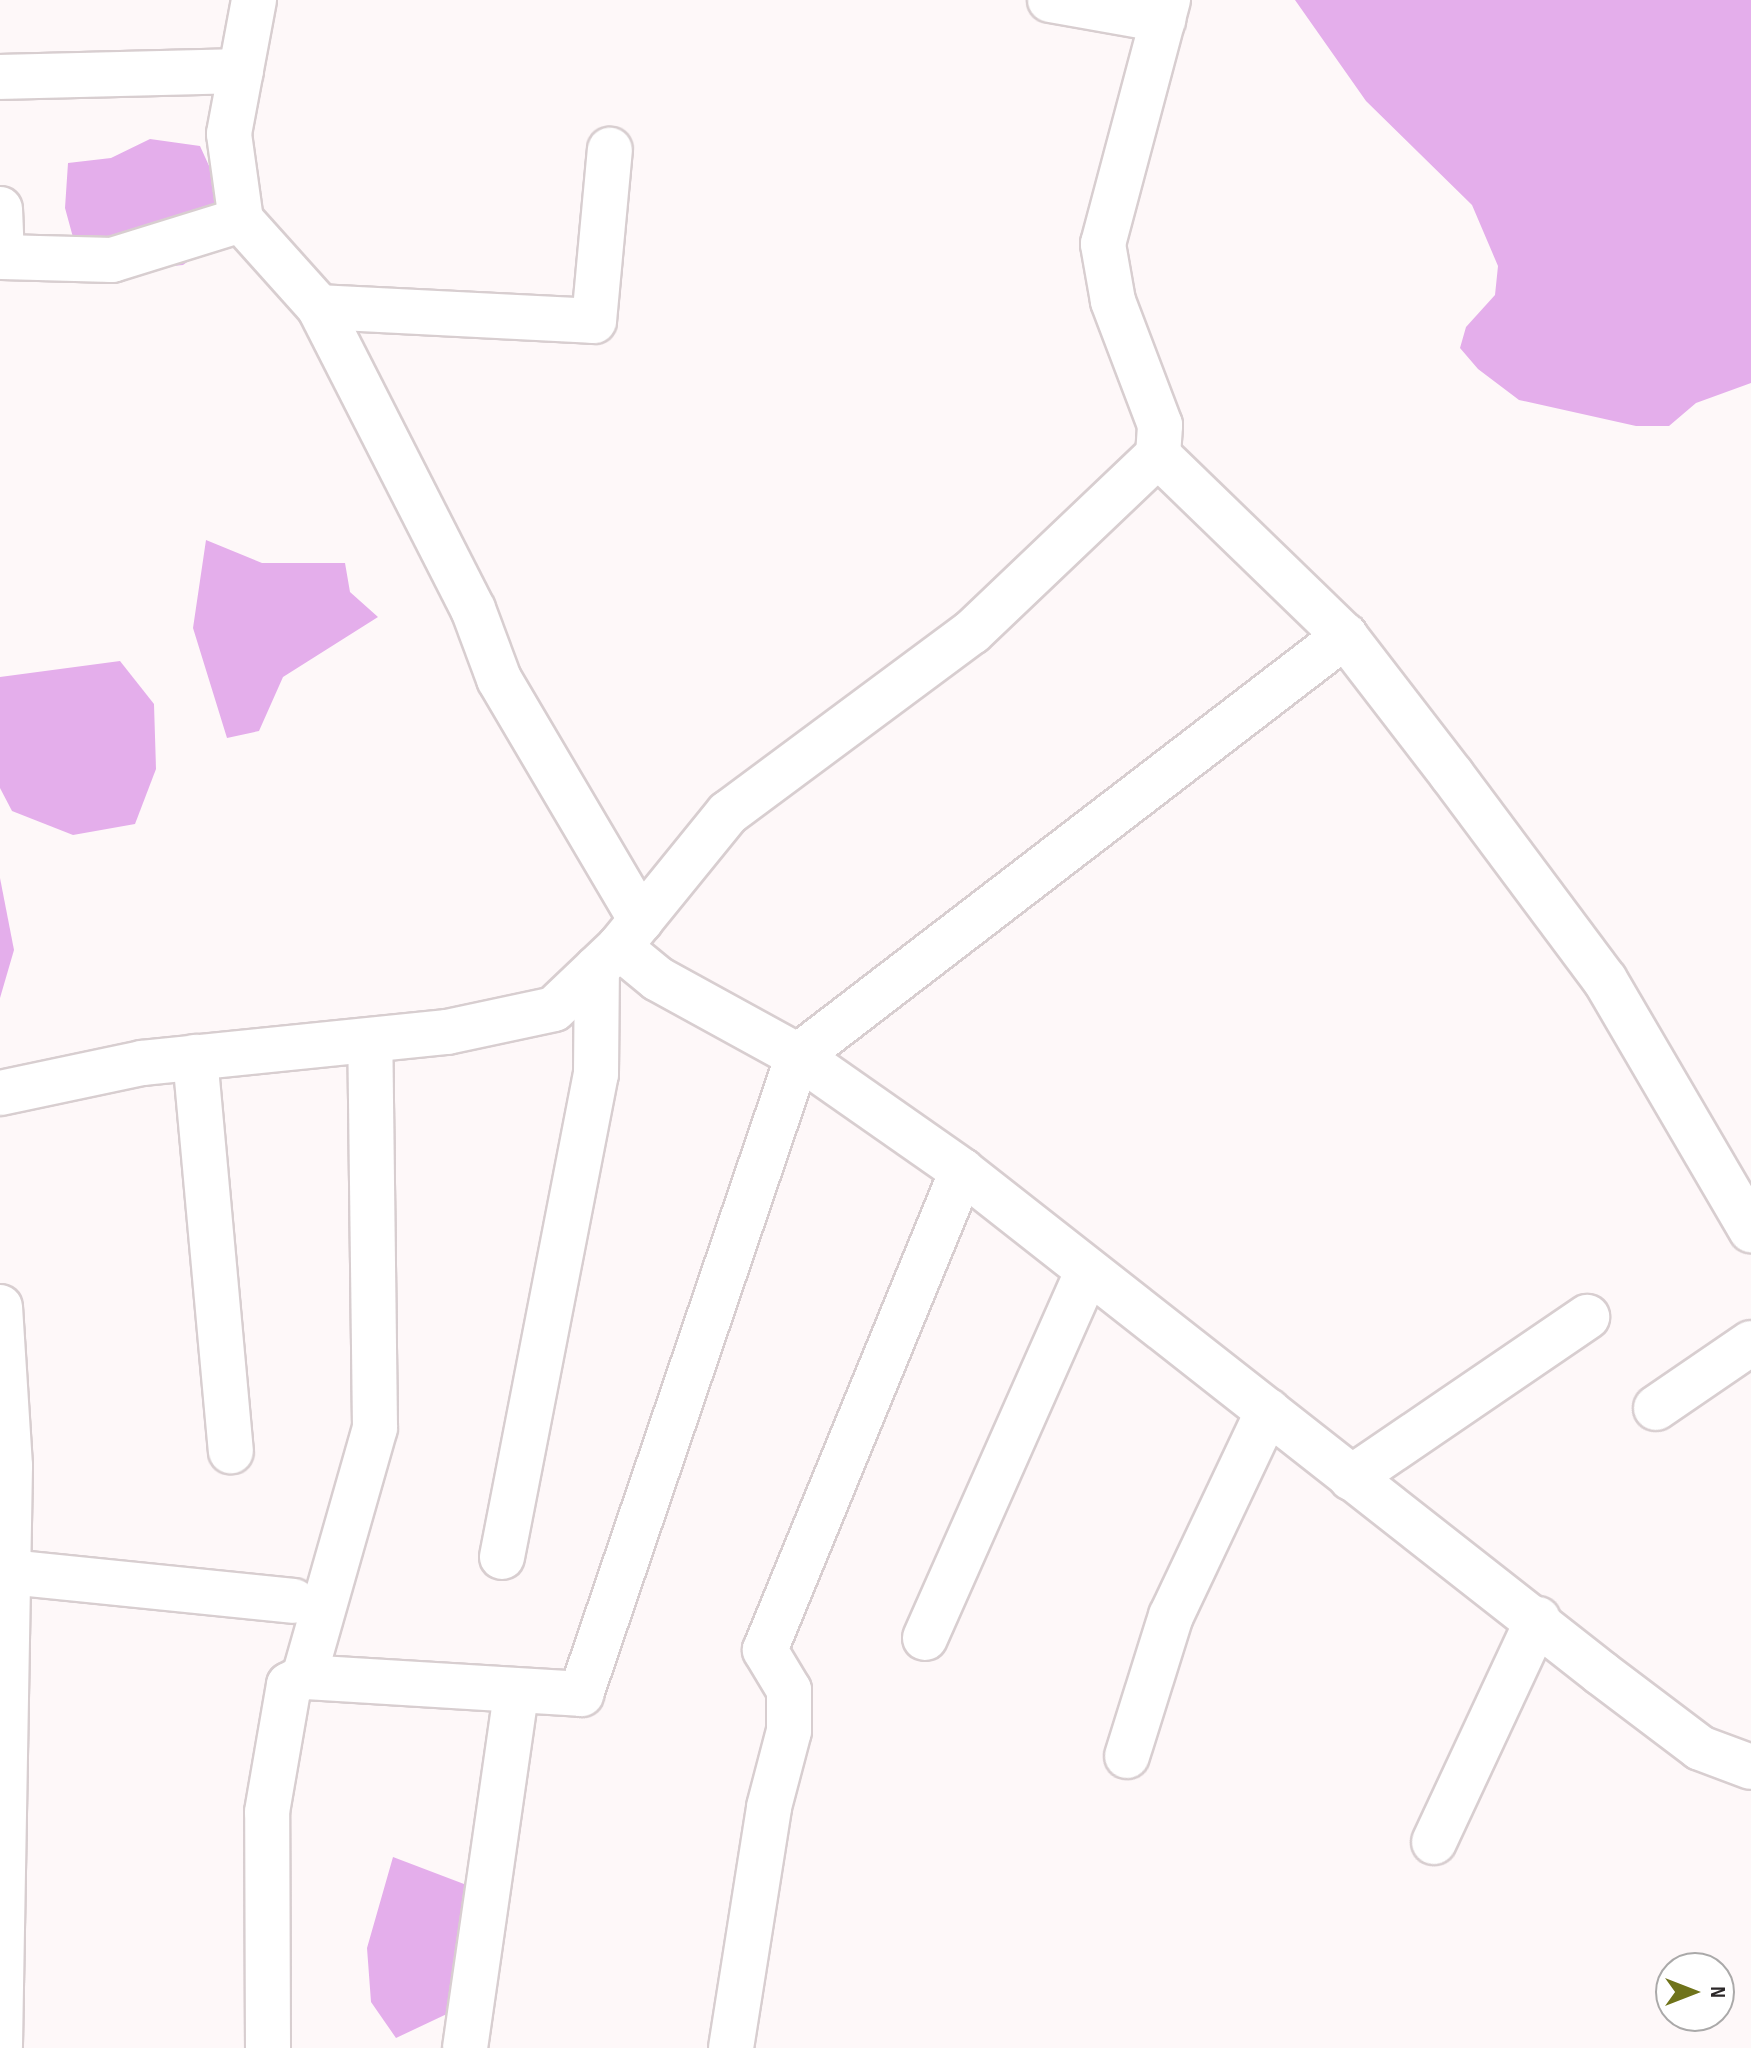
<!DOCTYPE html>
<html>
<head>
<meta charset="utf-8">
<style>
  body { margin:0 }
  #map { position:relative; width:1751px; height:2048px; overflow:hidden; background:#fef8f9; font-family:"Sofia Sans Condensed",sans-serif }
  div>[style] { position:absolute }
  .water>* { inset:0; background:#e4aeeb }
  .roads { filter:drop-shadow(2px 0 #d8ced0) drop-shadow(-2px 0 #d8ced0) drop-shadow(0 2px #d8ced0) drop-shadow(0 -2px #d8ced0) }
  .minor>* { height:44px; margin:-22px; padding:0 22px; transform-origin:22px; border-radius:22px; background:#fff }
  span { translate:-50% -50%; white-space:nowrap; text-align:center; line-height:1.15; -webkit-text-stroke:8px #fff; paint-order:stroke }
  .north { position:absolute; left:1655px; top:1952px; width:80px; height:80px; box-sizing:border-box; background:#fff; border:2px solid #aaa9a9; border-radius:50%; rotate:90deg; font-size:22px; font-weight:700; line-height:32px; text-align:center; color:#2b2728 }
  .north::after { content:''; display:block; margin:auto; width:28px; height:36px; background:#6f731a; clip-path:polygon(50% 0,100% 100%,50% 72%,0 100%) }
</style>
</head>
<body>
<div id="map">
  <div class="water">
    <div style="clip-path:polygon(1295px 0,1751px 0,1751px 383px,1696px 403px,1669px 426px,1636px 426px,1519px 400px,1478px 369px,1460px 348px,1466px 327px,1495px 295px,1498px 266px,1472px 205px,1366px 101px)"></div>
    <div style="clip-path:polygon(150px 139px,200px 146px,220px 190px,211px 245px,183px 265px,123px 271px,77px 252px,65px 208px,68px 163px,111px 158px)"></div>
    <div style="clip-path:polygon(206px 540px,262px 563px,345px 563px,350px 592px,378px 617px,283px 677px,259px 731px,227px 738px,193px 628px)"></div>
    <div style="clip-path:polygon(120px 661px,154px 704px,156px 769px,135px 824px,73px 835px,12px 811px,0 788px,0 677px)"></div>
    <div style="clip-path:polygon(0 878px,14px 950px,0 998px)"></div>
    <div style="clip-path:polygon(393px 1857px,464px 1884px,479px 1882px,468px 2004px,396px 2038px,371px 2002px,367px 1948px)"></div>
  </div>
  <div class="roads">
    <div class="minor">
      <div style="left:254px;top:0;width:136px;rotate:100.6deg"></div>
      <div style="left:229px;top:134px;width:87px;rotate:82.1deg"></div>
      <div style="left:241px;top:220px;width:117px;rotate:48.1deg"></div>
      <div style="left:319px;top:307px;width:339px;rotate:63deg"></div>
      <div style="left:473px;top:609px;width:75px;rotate:69.6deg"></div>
      <div style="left:499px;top:679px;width:280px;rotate:59.5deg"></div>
      <div style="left:1050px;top:0;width:115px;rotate:10deg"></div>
      <div style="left:0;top:77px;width:241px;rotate:-1.4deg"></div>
      <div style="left:0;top:209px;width:48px;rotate:87.6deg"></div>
      <div style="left:2px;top:257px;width:110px;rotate:1.6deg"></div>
      <div style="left:112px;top:260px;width:135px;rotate:-17.2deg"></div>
      <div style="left:319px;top:307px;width:275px;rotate:2.9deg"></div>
      <div style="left:594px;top:321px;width:172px;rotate:-84.7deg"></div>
      <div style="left:1158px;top:455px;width:260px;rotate:44.1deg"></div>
      <div style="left:1345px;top:636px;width:175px;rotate:52.4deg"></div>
      <div style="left:1452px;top:775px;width:256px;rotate:53.3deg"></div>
      <div style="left:1605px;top:980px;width:290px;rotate:59.7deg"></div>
      <div style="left:619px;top:947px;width:173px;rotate:-50.9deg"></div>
      <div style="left:728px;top:813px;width:304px;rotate:-36.6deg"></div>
      <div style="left:972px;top:632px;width:257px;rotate:-43.6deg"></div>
      <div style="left:1158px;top:455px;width:30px;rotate:-86deg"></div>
      <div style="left:1160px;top:425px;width:133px;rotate:-110.8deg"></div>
      <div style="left:1113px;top:301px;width:58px;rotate:-100deg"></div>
      <div style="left:1103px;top:244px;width:253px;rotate:-75.1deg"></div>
      <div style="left:195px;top:1057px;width:396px;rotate:84.8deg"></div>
      <div style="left:0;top:1093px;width:145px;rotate:-11.9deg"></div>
      <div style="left:142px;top:1063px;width:307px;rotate:-5.8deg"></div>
      <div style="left:447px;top:1032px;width:109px;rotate:-12.1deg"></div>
      <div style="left:554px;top:1009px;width:90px;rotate:-43.6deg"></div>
      <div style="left:619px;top:947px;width:50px;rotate:39.4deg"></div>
      <div style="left:658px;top:979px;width:160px;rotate:28.8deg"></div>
      <div style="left:798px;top:1056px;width:200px;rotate:35deg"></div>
      <div style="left:962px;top:1171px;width:813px;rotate:38.15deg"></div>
      <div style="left:1601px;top:1673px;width:124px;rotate:37.1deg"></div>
      <div style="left:1700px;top:1748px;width:54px;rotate:20.4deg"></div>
      <div style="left:0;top:1307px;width:159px;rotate:86.4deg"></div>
      <div style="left:10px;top:1466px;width:581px;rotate:90.99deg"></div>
      <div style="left:1656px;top:1408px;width:115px;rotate:-34.4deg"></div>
      <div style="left:1351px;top:1478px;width:286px;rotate:-34.3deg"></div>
      <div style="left:502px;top:1557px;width:492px;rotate:-79deg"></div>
      <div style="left:596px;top:1074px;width:106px;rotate:-89.5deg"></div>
      <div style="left:9px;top:1572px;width:286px;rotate:5.8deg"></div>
      <div style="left:925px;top:1638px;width:402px;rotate:-66.1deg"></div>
      <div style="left:304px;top:1677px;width:259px;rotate:-74.1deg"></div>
      <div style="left:375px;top:1428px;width:386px;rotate:-90.7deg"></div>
      <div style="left:1127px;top:1756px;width:147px;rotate:-72.6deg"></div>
      <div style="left:1171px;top:1616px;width:227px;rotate:-64.7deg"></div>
      <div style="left:1434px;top:1842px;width:246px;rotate:-65deg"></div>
      <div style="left:268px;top:2048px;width:236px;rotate:-90.2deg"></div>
      <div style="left:267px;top:1812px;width:129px;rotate:-80.2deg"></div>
      <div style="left:289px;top:1685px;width:17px;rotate:-28deg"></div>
      <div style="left:304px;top:1677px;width:278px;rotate:3.5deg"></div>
      <div style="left:581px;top:1694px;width:674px;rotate:-71.22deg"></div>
      <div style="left:798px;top:1056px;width:690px;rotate:-37.52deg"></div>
      <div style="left:465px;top:2048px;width:360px;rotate:-81.8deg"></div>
      <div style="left:731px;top:2048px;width:244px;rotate:-81deg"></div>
      <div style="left:769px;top:1807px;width:79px;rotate:-75.3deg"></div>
      <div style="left:789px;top:1731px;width:41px;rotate:-90deg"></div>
      <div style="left:789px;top:1690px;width:47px;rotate:-121deg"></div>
      <div style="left:765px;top:1650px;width:518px;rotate:-67.64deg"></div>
    </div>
  </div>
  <div class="north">N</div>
</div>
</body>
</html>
